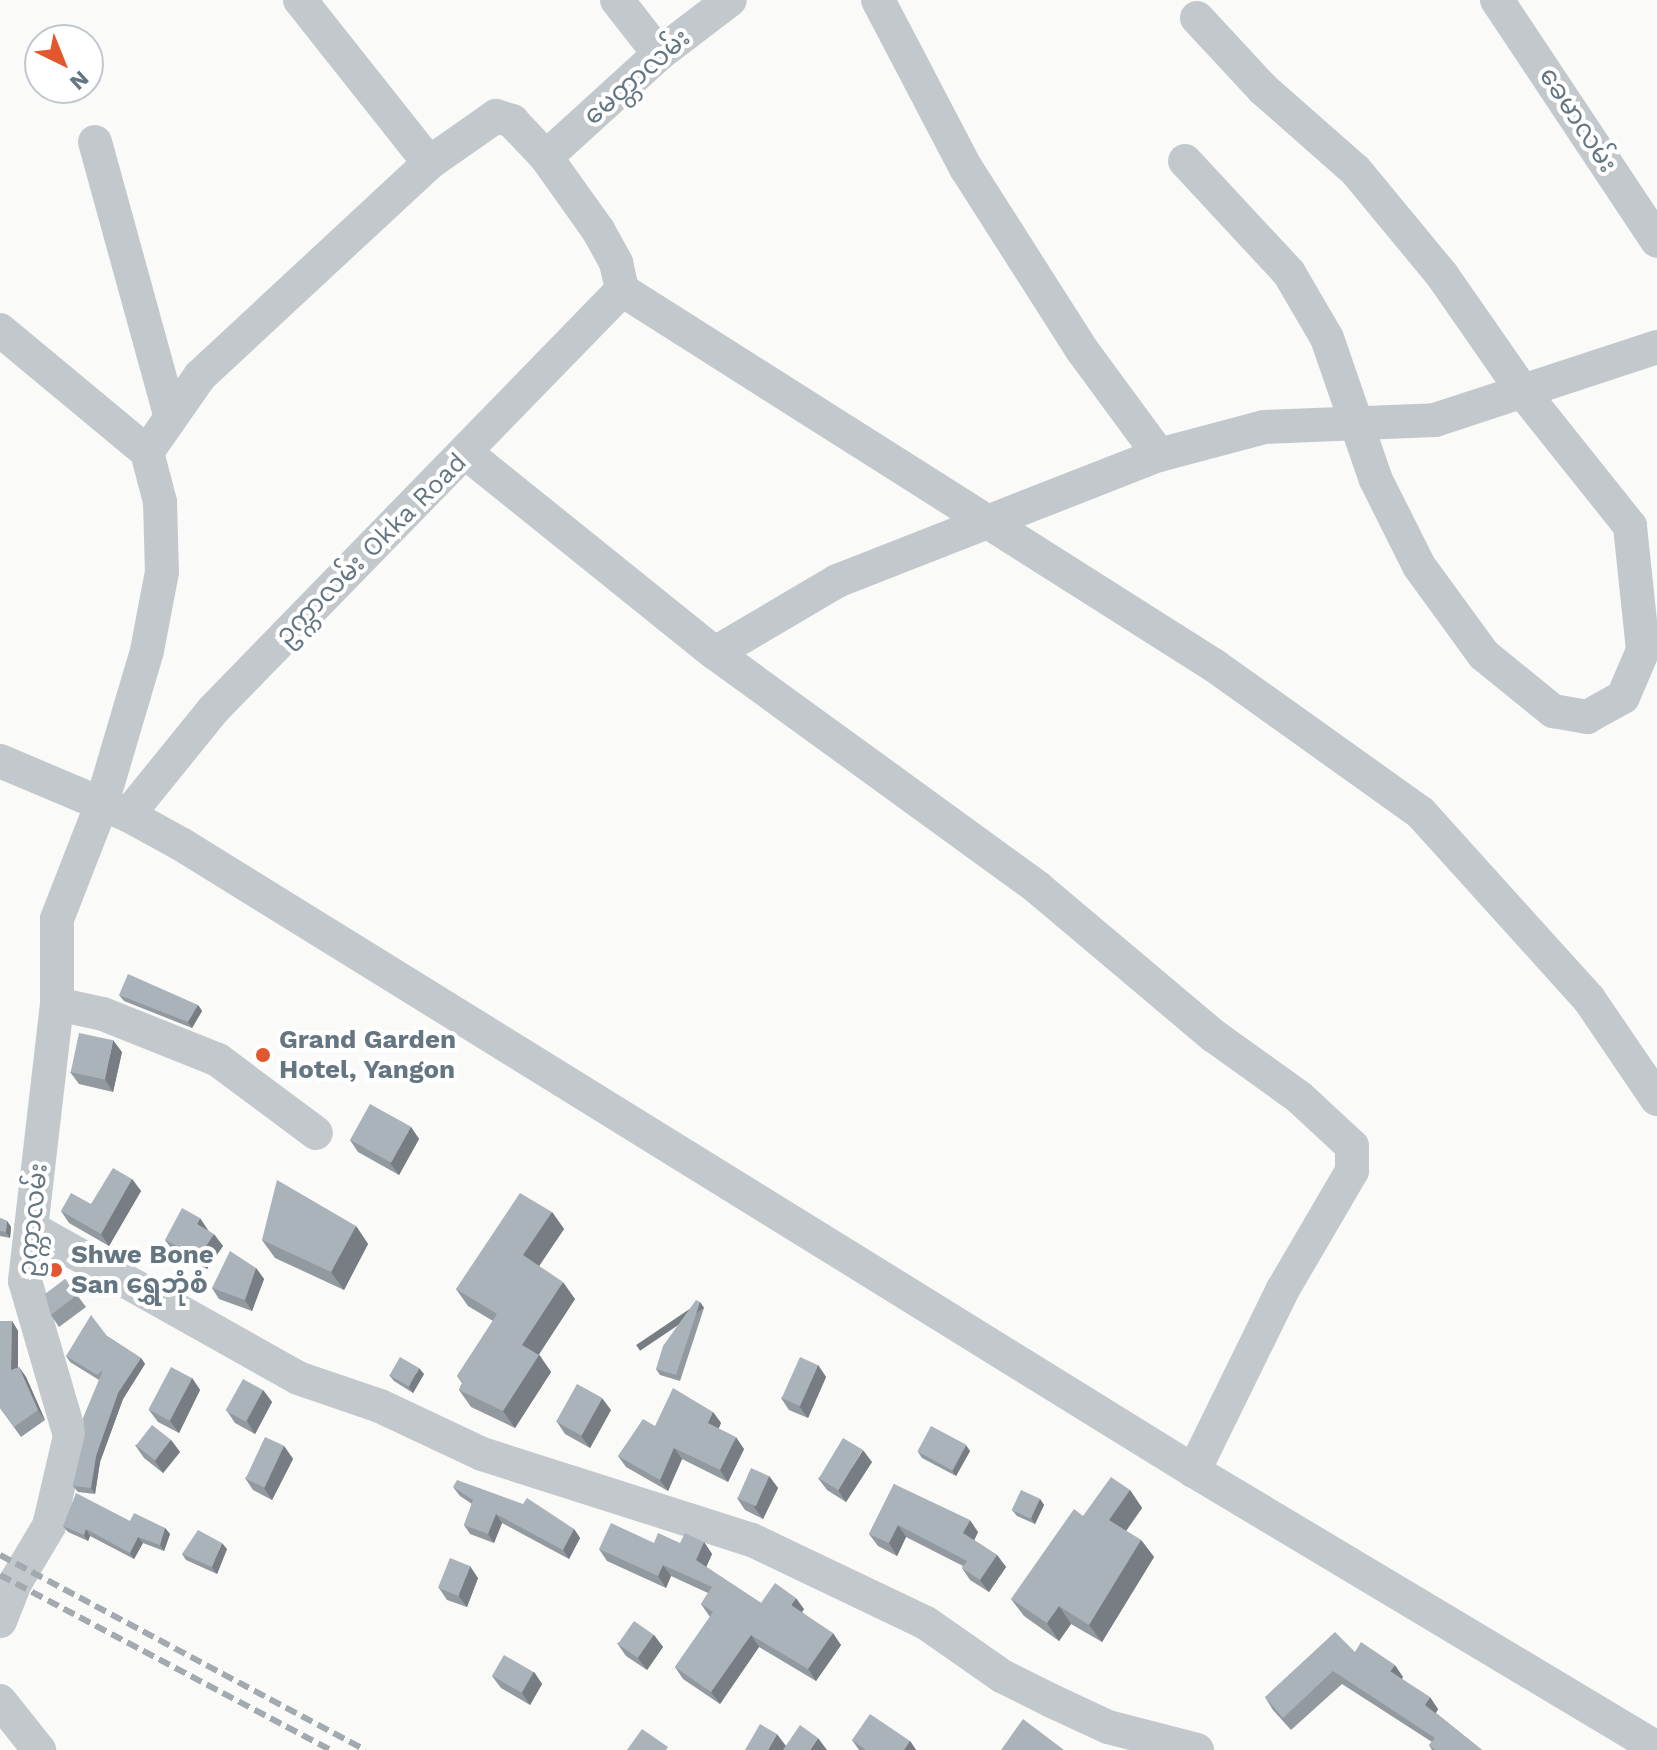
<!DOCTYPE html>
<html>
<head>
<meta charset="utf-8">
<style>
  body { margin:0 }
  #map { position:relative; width:1657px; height:1750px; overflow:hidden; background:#fafaf8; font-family:"Work Sans","Noto Sans Myanmar",sans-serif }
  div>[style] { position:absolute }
  .minor>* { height:34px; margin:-17px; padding:0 17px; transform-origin:17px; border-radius:17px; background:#c3c8cc }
  .rail>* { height:6px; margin-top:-3px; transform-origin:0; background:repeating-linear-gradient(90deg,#a2aab0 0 12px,transparent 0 18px) }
  .wall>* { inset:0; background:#929a9f }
  .shaded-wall>* { inset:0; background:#777d82; transform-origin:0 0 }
  .building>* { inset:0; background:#aab3b9; transform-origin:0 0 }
  .dots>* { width:22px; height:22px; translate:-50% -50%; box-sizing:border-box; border:4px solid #fff; border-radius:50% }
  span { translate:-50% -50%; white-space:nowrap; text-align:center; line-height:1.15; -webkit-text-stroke:8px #fff; paint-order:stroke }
  .street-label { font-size:26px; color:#657683 }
  .poi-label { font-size:26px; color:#657683; font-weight:700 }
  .left { translate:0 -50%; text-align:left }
  .north { position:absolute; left:24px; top:24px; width:80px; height:80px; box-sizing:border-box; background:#fff; border:2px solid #c1c8cd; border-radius:50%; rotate:137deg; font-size:22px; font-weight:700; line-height:32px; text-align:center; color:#657683 }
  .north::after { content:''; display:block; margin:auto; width:28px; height:36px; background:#e4572e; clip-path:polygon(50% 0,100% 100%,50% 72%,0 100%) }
</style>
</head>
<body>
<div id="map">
  <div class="minor">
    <div style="left:300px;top:0;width:208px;rotate:51.6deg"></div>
    <div style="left:617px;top:0;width:68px;rotate:52.1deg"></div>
    <div style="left:878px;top:0;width:190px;rotate:62.4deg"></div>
    <div style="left:966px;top:168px;width:216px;rotate:57.5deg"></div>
    <div style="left:1082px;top:350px;width:130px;rotate:53.7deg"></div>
    <div style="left:1497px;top:0;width:289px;rotate:56.4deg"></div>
    <div style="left:95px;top:142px;width:285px;rotate:74.6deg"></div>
    <div style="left:546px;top:157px;width:153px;rotate:-42.3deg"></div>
    <div style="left:659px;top:54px;width:89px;rotate:-37.3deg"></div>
    <div style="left:1185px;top:161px;width:153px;rotate:47.1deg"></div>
    <div style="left:1289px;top:273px;width:75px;rotate:59.7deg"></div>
    <div style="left:1327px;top:338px;width:150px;rotate:71deg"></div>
    <div style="left:1376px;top:480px;width:96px;rotate:63.4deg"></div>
    <div style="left:1419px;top:566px;width:110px;rotate:53.9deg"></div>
    <div style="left:1484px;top:655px;width:89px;rotate:39.1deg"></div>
    <div style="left:1553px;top:711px;width:35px;rotate:10deg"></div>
    <div style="left:1587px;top:717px;width:41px;rotate:-29.1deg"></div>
    <div style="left:1623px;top:697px;width:51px;rotate:-66.9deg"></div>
    <div style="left:1643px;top:650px;width:125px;rotate:-96deg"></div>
    <div style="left:1630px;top:526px;width:170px;rotate:-128.6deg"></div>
    <div style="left:1524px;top:393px;width:144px;rotate:-124.8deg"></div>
    <div style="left:1442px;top:275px;width:136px;rotate:-129.6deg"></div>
    <div style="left:1355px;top:170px;width:123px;rotate:-138.6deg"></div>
    <div style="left:1263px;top:89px;width:97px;rotate:-132.9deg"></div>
    <div style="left:0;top:330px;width:191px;rotate:39.7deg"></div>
    <div style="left:147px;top:452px;width:52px;rotate:75.4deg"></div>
    <div style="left:160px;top:502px;width:70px;rotate:88.4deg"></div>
    <div style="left:162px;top:572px;width:80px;rotate:100.8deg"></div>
    <div style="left:147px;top:651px;width:162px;rotate:106.5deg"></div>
    <div style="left:101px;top:806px;width:121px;rotate:111.3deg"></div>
    <div style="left:57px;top:919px;width:85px;rotate:90deg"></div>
    <div style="left:57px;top:1004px;width:279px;rotate:96.6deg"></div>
    <div style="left:25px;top:1281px;width:161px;rotate:73.8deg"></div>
    <div style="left:70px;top:1436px;width:92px;rotate:103.1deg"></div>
    <div style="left:49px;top:1526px;width:66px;rotate:120.8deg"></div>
    <div style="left:15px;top:1583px;width:41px;rotate:111.5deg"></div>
    <div style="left:147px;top:452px;width:93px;rotate:-55.1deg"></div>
    <div style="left:200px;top:376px;width:313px;rotate:-42.9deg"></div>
    <div style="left:429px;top:163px;width:82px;rotate:-35deg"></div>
    <div style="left:496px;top:116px;width:17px;rotate:17deg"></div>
    <div style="left:512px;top:121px;width:50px;rotate:46.6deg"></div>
    <div style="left:546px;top:157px;width:90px;rotate:54.5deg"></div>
    <div style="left:598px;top:230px;width:38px;rotate:61deg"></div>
    <div style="left:616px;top:263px;width:28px;rotate:77deg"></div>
    <div style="left:622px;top:290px;width:702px;rotate:32.38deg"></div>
    <div style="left:1215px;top:666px;width:252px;rotate:35.5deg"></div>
    <div style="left:1420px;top:812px;width:252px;rotate:47.9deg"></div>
    <div style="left:1589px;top:999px;width:121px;rotate:55.8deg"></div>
    <div style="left:466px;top:453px;width:319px;rotate:38.8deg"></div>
    <div style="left:715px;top:653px;width:399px;rotate:36deg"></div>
    <div style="left:1038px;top:888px;width:230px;rotate:40.1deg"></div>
    <div style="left:1214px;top:1036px;width:105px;rotate:35.7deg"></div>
    <div style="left:1299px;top:1097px;width:72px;rotate:42.8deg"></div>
    <div style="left:1352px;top:1146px;width:25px;rotate:90deg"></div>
    <div style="left:1352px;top:1171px;width:137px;rotate:120.3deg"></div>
    <div style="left:1283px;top:1289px;width:203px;rotate:116.1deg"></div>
    <div style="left:715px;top:653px;width:142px;rotate:-30.5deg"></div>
    <div style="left:837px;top:581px;width:346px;rotate:-21.4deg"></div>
    <div style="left:1159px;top:455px;width:109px;rotate:-14.9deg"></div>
    <div style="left:1264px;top:427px;width:171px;rotate:-2.3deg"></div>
    <div style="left:1435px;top:420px;width:234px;rotate:-18.2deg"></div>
    <div style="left:0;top:761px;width:139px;rotate:22.9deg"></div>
    <div style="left:128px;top:815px;width:60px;rotate:28.7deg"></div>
    <div style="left:181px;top:844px;width:1191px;rotate:31.76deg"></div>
    <div style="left:1194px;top:1471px;width:540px;rotate:30.89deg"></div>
    <div style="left:128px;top:815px;width:135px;rotate:-51deg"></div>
    <div style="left:213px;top:710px;width:586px;rotate:-45.76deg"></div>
    <div style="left:57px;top:1004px;width:47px;rotate:12.3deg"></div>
    <div style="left:103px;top:1014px;width:124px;rotate:21.8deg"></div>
    <div style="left:218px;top:1060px;width:122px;rotate:36.7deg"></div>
    <div style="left:31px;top:1228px;width:306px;rotate:29.3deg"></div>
    <div style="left:298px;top:1378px;width:87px;rotate:18.9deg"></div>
    <div style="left:380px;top:1406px;width:113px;rotate:25.2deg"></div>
    <div style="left:482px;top:1454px;width:283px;rotate:17.7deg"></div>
    <div style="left:752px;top:1540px;width:193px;rotate:25.5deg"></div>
    <div style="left:926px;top:1623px;width:93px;rotate:34.9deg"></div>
    <div style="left:1002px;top:1676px;width:56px;rotate:26.6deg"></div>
    <div style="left:1052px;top:1701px;width:62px;rotate:24.9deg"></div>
    <div style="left:1108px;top:1727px;width:92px;rotate:14.5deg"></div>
    <div style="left:0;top:1701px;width:63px;rotate:51.5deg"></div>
  </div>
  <div class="rail">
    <div style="left:0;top:1555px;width:414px;rotate:28.1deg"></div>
    <div style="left:0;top:1575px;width:374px;rotate:27.9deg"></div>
  </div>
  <div class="wall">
    <div style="clip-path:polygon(119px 995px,198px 1005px,202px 1011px,192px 1028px,124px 1001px)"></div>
    <div style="clip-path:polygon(122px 1052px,113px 1092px,79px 1084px,70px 1072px)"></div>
    <div style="clip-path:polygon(411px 1127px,419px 1139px,399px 1175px,358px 1152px,350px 1140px)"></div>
    <div style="clip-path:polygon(132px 1179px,141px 1191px,109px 1246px,69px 1223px,61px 1211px,91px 1204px)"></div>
    <div style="clip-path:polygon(552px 1212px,564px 1229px,539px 1266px,575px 1299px,539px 1354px,551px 1372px,515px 1428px,471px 1407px,459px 1390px,462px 1383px,457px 1376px,493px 1321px,468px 1306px,456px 1289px)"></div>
    <div style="clip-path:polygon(0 1218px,7px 1221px,11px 1227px,10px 1238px,0 1236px)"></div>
    <div style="clip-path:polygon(356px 1226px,368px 1244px,344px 1290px,275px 1258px,262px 1240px)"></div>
    <div style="clip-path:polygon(208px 1230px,223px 1246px,207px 1269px,174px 1252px,165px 1240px)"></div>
    <div style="clip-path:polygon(256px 1268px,264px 1279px,252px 1311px,219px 1299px,212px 1288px)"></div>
    <div style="clip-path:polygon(65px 1279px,86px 1307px,59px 1327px,51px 1315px)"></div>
    <div style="clip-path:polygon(700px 1302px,704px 1308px,680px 1381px,660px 1375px,656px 1369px)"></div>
    <div style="clip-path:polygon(12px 1321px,18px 1331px,18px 1368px,19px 1367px,26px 1377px,45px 1420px,21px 1437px,0 1408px)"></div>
    <div style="clip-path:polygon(107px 1336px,141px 1358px,145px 1364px,123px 1399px,100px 1462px,95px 1494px,78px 1492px,73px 1486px,99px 1380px,70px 1362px,66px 1356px)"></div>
    <div style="clip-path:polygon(818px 1365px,826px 1377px,808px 1418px,789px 1410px,781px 1398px)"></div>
    <div style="clip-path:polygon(424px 1374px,413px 1393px,394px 1381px,389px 1375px)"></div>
    <div style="clip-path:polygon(192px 1378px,200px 1390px,179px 1433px,158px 1422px,149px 1410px)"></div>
    <div style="clip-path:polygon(263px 1390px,272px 1402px,255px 1434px,235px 1423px,227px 1411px)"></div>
    <div style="clip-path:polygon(611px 1410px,590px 1448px,565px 1434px,557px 1422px)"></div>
    <div style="clip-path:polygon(713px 1412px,721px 1423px,718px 1429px,744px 1449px,728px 1482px,682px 1459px,668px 1491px,626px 1467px,618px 1456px,655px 1426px)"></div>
    <div style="clip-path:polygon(171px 1440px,180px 1452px,163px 1473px,144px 1458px,135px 1445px)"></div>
    <div style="clip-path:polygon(284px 1446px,293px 1459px,272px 1500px,253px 1490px,245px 1478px)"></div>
    <div style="clip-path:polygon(970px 1451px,956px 1476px,922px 1458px,918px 1452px)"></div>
    <div style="clip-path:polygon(872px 1462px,846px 1502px,827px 1490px,818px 1478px)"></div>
    <div style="clip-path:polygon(769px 1476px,778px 1488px,763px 1519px,745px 1510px,737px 1498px)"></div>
    <div style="clip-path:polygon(894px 1484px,978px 1532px,974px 1540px,997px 1555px,1006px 1567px,989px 1592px,970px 1580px,962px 1568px,963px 1566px,906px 1537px,897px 1556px,878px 1546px,869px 1534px)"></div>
    <div style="clip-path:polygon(453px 1487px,574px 1529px,580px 1538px,569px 1559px,502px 1523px,494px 1543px,470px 1534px,464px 1525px,472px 1504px,460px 1496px)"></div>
    <div style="clip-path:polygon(1130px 1490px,1142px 1508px,1126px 1531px,1141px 1540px,1154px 1557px,1102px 1642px,1071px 1624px,1059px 1641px,1024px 1616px,1011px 1599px,1083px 1516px)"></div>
    <div style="clip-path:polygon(1040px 1499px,1044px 1505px,1035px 1524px,1017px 1516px,1012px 1510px)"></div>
    <div style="clip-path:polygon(130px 1521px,165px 1528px,170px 1534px,164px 1551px,143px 1543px,134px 1559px,90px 1536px,88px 1541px,68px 1532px,63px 1526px)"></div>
    <div style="clip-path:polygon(704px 1542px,712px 1554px,706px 1567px,761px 1603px,804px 1609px,802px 1612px,841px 1645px,816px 1681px,759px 1647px,720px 1704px,683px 1679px,675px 1667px,710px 1617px,701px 1604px,708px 1593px,671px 1576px,666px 1588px,607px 1561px,599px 1549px,680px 1543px)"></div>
    <div style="clip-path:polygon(227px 1549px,217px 1574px,186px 1560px,182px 1554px)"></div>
    <div style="clip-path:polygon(478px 1578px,467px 1607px,447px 1600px,439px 1588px)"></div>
    <div style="clip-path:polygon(654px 1635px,663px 1647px,647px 1670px,626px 1656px,617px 1643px)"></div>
    <div style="clip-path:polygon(1355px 1652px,1403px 1677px,1402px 1679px,1438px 1709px,1436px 1713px,1482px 1750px,1432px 1750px,1429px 1745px,1432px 1742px,1342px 1684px,1291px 1730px,1273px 1710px,1265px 1697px)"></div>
    <div style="clip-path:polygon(534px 1672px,542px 1684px,530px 1705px,501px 1688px,492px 1676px)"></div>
    <div style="clip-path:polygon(852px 1740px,910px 1741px,916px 1750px,859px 1750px)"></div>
  </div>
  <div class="shaded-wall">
    <div style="clip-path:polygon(198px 1005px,202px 1011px,192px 1028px,188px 1022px)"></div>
    <div style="clip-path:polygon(113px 1040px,122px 1052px,113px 1092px,105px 1079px)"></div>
    <div style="clip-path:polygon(411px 1127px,419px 1139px,399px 1175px,390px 1163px)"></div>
    <div style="clip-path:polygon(132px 1179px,141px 1191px,109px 1246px,101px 1234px)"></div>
    <div style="clip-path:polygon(552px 1212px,564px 1229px,535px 1272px,523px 1255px)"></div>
    <div style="clip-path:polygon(200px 1218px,208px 1230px,205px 1236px,197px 1224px)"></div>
    <div style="clip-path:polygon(7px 1221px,11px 1227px,10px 1238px,6px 1232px)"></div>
    <div style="clip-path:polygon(356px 1226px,368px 1244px,344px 1290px,331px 1272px)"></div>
    <div style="clip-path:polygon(214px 1234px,223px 1246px,207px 1269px,199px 1257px)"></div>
    <div style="clip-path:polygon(256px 1268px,264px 1279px,252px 1311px,245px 1300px)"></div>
    <div style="clip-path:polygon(563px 1282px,575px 1299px,534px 1362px,522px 1345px)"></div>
    <div style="left:700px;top:1302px;width:7px;height:77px;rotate:56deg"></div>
    <div style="clip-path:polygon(12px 1321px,18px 1331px,18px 1380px,11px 1370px)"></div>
    <div style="clip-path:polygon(539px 1355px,551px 1372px,515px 1428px,503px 1411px)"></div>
    <div style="clip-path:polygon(141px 1358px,145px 1364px,123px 1399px,100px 1462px,95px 1494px,91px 1488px,96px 1456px,118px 1393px)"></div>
    <div style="clip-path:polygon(818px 1365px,826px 1377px,808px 1418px,799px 1406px)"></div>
    <div style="clip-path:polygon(19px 1367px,26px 1377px,45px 1420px,38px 1410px)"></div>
    <div style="clip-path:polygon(419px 1368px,424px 1374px,413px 1393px,409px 1387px)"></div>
    <div style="clip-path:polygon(192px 1378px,200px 1390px,179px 1433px,170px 1421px)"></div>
    <div style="clip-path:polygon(263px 1390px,272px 1402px,255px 1434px,247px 1421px)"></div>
    <div style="clip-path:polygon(602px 1398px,611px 1410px,590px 1448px,581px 1436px)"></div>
    <div style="clip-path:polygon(713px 1412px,721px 1423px,716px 1435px,708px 1423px)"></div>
    <div style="clip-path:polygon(736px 1437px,744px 1449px,728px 1482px,720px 1470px)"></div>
    <div style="clip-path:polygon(171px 1440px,180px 1452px,163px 1473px,155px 1461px)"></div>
    <div style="clip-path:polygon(966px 1445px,970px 1451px,956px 1476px,952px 1470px)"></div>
    <div style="clip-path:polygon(284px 1446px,293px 1459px,272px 1500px,264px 1488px)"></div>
    <div style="clip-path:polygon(674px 1448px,682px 1459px,668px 1491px,660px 1480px)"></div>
    <div style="clip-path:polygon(863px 1450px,872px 1462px,846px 1502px,838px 1490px)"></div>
    <div style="clip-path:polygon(769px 1476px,778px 1488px,763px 1519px,754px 1507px)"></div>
    <div style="clip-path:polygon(1130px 1490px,1142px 1508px,1121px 1538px,1109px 1520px)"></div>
    <div style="clip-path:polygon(1040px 1499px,1044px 1505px,1035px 1524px,1031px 1518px)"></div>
    <div style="clip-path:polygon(496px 1514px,502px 1523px,494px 1543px,488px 1534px)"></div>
    <div style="clip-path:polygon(970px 1520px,978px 1532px,972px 1545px,963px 1533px)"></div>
    <div style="clip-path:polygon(898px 1525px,906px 1537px,897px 1556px,889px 1543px)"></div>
    <div style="clip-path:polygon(165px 1528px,170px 1534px,164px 1551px,160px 1545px)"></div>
    <div style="clip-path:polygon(86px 1529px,90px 1536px,88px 1541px,84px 1535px)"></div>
    <div style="clip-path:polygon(574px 1529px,580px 1538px,569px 1559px,563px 1550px)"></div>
    <div style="clip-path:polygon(138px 1537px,143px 1543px,134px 1559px,130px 1553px)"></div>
    <div style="clip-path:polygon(1141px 1540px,1154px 1557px,1102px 1642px,1089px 1625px)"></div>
    <div style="clip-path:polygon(704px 1542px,712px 1554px,704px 1572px,696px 1560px)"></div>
    <div style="clip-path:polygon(222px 1543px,227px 1549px,217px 1574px,212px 1567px)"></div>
    <div style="clip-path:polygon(997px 1555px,1006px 1567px,989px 1592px,980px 1580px)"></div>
    <div style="clip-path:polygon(663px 1565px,671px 1576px,666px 1588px,658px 1576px)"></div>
    <div style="clip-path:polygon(470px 1566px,478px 1578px,467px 1607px,458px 1595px)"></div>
    <div style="clip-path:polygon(796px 1598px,804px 1609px,799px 1616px,791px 1605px)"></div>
    <div style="clip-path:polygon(1059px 1606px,1071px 1624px,1059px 1641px,1047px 1623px)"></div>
    <div style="clip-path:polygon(833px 1633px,841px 1645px,816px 1681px,808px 1669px)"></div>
    <div style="clip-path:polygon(654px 1635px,663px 1647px,647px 1670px,638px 1658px)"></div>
    <div style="clip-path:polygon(751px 1635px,759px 1647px,720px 1704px,711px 1692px)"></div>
    <div style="clip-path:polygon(1395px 1665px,1403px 1677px,1399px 1683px,1390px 1671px)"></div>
    <div style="clip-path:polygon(534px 1672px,542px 1684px,530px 1705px,522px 1693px)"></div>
    <div style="clip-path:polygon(1430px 1697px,1438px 1709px,1433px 1717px,1425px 1705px)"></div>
    <div style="clip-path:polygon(777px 1734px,786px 1746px,784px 1750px,768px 1750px)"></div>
    <div style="clip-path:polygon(818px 1738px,827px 1750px,810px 1750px)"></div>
    <div style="clip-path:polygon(910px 1741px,916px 1750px,904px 1750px)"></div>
  </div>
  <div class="building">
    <div style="clip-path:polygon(128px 974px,198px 1005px,188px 1022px,119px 995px)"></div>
    <div style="left:79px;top:1033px;width:35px;height:40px;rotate:12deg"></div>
    <div style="left:370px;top:1104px;width:47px;height:41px;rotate:29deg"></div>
    <div style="clip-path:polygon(113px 1168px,132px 1179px,101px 1234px,61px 1211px,71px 1193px,91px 1204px)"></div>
    <div style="clip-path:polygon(277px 1180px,356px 1226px,331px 1272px,262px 1240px)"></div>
    <div style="clip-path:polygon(520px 1193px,552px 1212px,523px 1255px,563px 1282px,522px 1345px,539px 1355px,503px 1411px,459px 1390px,463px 1382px,457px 1376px,497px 1314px,456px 1289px)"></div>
    <div style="clip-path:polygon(182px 1208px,200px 1218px,197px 1224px,214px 1234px,199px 1257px,165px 1240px)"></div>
    <div style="clip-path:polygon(0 1218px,7px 1221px,6px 1232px,0 1231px)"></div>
    <div style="clip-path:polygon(230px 1251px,256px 1268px,245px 1300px,212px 1288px)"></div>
    <div style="clip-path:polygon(65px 1279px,77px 1295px,51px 1315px,45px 1294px)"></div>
    <div style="clip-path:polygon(696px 1300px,700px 1302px,676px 1375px,656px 1369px,663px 1346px)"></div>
    <div style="clip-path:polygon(91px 1315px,107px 1336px,141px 1358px,118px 1393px,96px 1456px,91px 1488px,73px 1486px,85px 1434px,83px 1418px,103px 1370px,97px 1375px,66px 1356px)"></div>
    <div style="clip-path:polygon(0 1321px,12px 1321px,11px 1370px,19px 1367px,38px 1410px,14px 1427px,0 1407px)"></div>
    <div style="left:400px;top:1357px;width:22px;height:21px;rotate:30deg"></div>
    <div style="left:800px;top:1357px;width:20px;height:45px;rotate:24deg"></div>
    <div style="left:171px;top:1367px;width:24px;height:48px;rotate:28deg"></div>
    <div style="left:243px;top:1379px;width:23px;height:36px;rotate:29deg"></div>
    <div style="left:577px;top:1384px;width:29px;height:43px;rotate:29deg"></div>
    <div style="clip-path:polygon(673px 1388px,713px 1412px,708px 1423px,736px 1437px,720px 1470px,674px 1448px,660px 1480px,618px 1456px,643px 1419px,655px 1426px)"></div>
    <div style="left:152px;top:1425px;width:24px;height:26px;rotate:38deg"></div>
    <div style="left:931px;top:1426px;width:40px;height:29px;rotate:28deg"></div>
    <div style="left:265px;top:1437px;width:21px;height:46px;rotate:25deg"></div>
    <div style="left:843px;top:1438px;width:23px;height:47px;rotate:31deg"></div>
    <div style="left:751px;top:1468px;width:20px;height:33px;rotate:24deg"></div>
    <div style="clip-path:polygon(1111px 1477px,1130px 1490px,1109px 1520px,1141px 1540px,1089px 1625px,1059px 1606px,1047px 1623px,1011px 1599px,1074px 1509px,1083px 1516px)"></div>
    <div style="clip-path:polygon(457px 1480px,523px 1504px,527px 1498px,574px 1529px,563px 1550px,496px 1514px,488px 1534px,464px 1525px,473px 1500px,453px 1487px)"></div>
    <div style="clip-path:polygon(894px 1484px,970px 1520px,963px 1533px,997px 1555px,980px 1580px,962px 1568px,967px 1561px,898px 1525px,889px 1543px,869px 1534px)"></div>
    <div style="left:1021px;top:1490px;width:21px;height:22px;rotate:25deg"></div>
    <div style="clip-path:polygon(76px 1493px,130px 1521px,134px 1513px,165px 1528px,160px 1545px,138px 1537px,130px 1553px,86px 1529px,84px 1535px,63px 1526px)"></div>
    <div style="clip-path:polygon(611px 1523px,654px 1543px,658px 1533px,680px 1543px,685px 1533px,704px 1542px,696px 1560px,761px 1603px,775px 1583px,796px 1598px,791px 1605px,833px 1633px,808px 1669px,751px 1635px,711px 1692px,675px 1667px,713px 1612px,701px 1604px,712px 1587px,663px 1565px,658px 1576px,599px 1549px)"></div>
    <div style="clip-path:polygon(198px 1530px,222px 1543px,212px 1567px,182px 1554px)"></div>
    <div style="left:450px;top:1558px;width:22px;height:32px;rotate:22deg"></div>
    <div style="left:634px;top:1621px;width:24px;height:28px;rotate:35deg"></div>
    <div style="clip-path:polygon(1335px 1632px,1355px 1652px,1361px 1642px,1395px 1665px,1390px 1671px,1430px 1697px,1425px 1705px,1482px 1750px,1435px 1750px,1429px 1745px,1435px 1738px,1333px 1671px,1283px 1718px,1265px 1697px)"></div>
    <div style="left:504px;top:1655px;width:34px;height:24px;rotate:30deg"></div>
    <div style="clip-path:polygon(870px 1714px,910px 1741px,904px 1750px,866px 1750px,852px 1740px)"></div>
    <div style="clip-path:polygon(1023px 1719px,1064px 1750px,1001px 1750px)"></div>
    <div style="clip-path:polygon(760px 1724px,777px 1734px,768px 1750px,745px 1750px)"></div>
    <div style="clip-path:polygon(800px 1725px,818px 1738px,810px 1750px,783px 1750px)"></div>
    <div style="clip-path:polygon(642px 1729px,668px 1747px,666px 1750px,627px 1750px)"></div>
  </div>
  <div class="dots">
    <div style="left:263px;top:1055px;background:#e4572e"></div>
    <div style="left:55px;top:1270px;background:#e4572e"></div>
  </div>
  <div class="street-label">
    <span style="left:637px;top:77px;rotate:-41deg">မေတ္တာလမ်း</span>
    <span style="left:1578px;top:120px;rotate:57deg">ခေမာလမ်း</span>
    <span style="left:371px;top:549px;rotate:-45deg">ဥက္ကာလမ်း Okka Road</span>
    <span style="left:33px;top:1220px;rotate:-84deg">ဥက္ကာလမ်း</span>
  </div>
  <div class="poi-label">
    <span class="left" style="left:279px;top:1055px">Grand Garden<br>Hotel, Yangon</span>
    <span class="left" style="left:71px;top:1270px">Shwe Bone<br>San ရွှေဘုံစံ</span>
  </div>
  <div class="north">N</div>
</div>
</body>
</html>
